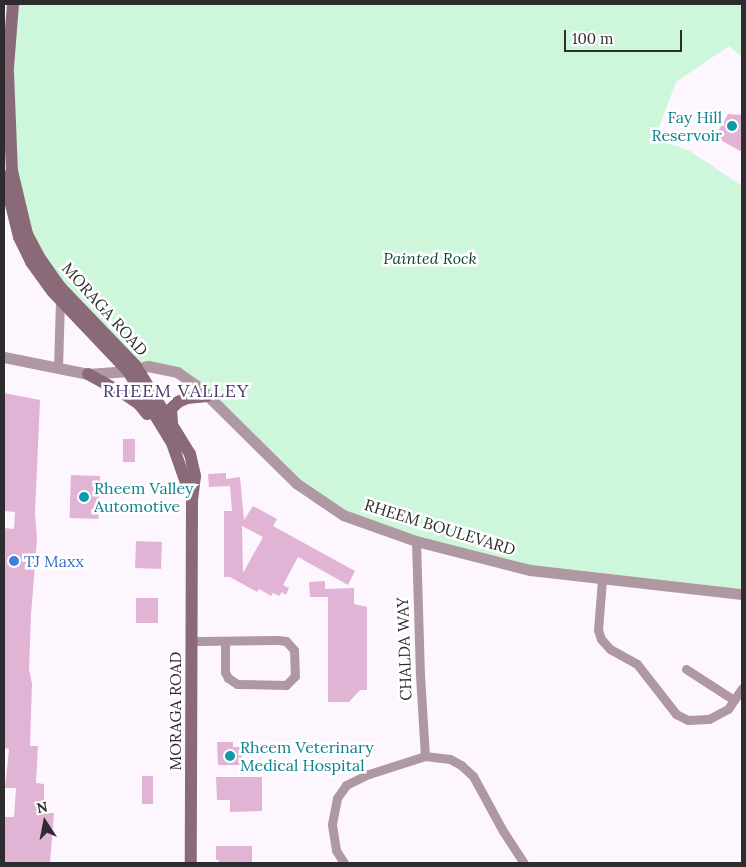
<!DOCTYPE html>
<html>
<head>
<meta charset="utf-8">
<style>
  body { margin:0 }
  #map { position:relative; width:746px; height:867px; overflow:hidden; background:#fef6fe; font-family:Lora,serif }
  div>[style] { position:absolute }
  .green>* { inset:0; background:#cef6db }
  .building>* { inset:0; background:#e1b4d6; transform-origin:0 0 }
  .minor>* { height:9px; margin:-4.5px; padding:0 4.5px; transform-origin:4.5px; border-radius:4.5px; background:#af98a2 }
  .tertiary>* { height:11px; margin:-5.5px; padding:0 5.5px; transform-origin:5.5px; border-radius:5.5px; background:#af98a2 }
  .secondary>* { height:12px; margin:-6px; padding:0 6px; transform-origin:6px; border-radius:6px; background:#8a6a79 }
  .dots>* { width:14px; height:14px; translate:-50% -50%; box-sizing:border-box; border:2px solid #fff; border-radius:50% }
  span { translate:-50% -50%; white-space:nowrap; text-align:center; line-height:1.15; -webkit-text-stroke:5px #fff; paint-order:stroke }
  .culture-label { font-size:16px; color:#0d838f }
  .right { translate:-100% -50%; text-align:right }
  .left { translate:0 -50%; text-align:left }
  .park-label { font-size:16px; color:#104a2b; font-style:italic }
  .street-label { font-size:16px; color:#2f2c2f }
  .shop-label { font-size:16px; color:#366cbe }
  .neighbourhood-label { font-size:18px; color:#503975; letter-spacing:1px }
  .frame { position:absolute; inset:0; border:5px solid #2f2c2f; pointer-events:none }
  .north { position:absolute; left:20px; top:797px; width:50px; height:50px; -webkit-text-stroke:4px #fff; paint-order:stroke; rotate:349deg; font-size:14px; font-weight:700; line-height:20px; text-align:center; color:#2f2c2f }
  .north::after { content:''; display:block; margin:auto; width:18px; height:22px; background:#2f2c2f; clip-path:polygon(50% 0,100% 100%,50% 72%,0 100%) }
  .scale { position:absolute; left:564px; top:30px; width:118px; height:22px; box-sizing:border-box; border:2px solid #2f2c2f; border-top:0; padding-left:6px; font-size:15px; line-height:18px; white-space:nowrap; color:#2f2c2f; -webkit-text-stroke:4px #fff; paint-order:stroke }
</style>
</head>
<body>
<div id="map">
  <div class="green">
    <div style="clip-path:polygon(13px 4px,742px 4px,742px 57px,729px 46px,676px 82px,655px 138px,690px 151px,742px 186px,742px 594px,524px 569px,343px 515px,296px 483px,187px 379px,136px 368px,39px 257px,12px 171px)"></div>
  </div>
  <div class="building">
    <div style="clip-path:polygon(728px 114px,742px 115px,742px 152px,715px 137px)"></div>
    <div style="clip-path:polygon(4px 393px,40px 400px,35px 513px,37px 539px,31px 615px,29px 669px,32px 684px,30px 746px,38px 746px,36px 783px,44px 784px,44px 813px,54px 813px,50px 863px,4px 863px,4px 817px,14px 817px,16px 788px,5px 788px,9px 749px,5px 748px,4px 528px,14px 529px,15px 512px,4px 511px)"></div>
    <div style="left:123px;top:439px;width:12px;height:23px"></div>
    <div style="clip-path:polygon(evenodd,226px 473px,226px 479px,240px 477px,244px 520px,253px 506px,277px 519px,273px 526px,355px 571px,348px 585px,298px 557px,283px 585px,289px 588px,286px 595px,282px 592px,279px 596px,273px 593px,271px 596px,259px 589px,257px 592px,230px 577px,224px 577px,224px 511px,232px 511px,230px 486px,209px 487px,208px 474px,226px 473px,242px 526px,263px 537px,243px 573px,242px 526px)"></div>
    <div style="left:71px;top:475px;width:29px;height:43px;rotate:2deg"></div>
    <div style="left:136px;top:541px;width:26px;height:27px;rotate:2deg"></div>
    <div style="clip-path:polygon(325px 581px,325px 589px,354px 588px,354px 604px,367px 607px,367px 690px,360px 690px,349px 702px,328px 702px,328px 597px,310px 597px,309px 582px)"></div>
    <div style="left:136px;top:598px;width:22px;height:25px"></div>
    <div style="clip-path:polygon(217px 742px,233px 742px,233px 747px,242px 747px,242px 765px,218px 765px)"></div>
    <div style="left:142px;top:776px;width:11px;height:28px"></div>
    <div style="clip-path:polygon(216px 777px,262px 777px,262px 811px,230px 812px,230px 800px,217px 800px)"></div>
    <div style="clip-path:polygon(216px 846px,252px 846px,252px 863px,219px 863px,219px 860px,216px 860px)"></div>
  </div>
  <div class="minor">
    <div style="left:58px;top:368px;width:68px;rotate:-88.3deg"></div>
    <div style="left:416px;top:541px;width:134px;rotate:88.3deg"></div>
    <div style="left:420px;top:675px;width:81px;rotate:86.5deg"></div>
    <div style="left:602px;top:580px;width:50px;rotate:94.6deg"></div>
    <div style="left:598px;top:630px;width:9px;rotate:72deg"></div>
    <div style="left:601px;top:639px;width:13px;rotate:48deg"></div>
    <div style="left:610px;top:649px;width:31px;rotate:29deg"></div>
    <div style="left:637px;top:664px;width:63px;rotate:52deg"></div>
    <div style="left:676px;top:714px;width:13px;rotate:27deg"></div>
    <div style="left:688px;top:720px;width:21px;rotate:-3deg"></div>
    <div style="left:709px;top:719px;width:21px;rotate:-28deg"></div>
    <div style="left:728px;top:709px;width:25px;rotate:-56deg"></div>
    <div style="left:192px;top:641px;width:9px"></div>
    <div style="left:201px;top:641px;width:77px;rotate:-0.7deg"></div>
    <div style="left:278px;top:640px;width:8px;rotate:7deg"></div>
    <div style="left:286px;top:641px;width:12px;rotate:48deg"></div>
    <div style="left:294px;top:650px;width:26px;rotate:88deg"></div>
    <div style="left:295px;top:676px;width:13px;rotate:135deg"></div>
    <div style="left:286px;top:685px;width:49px;rotate:-178.8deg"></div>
    <div style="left:237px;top:684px;width:11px;rotate:-146deg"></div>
    <div style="left:228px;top:678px;width:7px;rotate:-117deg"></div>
    <div style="left:225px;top:672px;width:31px;rotate:-90deg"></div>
    <div style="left:686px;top:669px;width:57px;rotate:32.9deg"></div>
    <div style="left:344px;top:863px;width:15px;rotate:-122deg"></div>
    <div style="left:336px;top:850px;width:26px;rotate:-99deg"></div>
    <div style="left:332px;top:824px;width:26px;rotate:-79deg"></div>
    <div style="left:337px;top:798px;width:16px;rotate:-55deg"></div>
    <div style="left:346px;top:785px;width:25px;rotate:-26deg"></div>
    <div style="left:369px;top:774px;width:59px;rotate:-17.8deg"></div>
    <div style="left:425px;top:756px;width:25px;rotate:7deg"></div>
    <div style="left:450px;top:759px;width:13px;rotate:29deg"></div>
    <div style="left:461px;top:765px;width:16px;rotate:43deg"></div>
    <div style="left:473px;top:776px;width:63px;rotate:61.4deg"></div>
    <div style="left:503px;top:831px;width:38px;rotate:57deg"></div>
  </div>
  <div class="tertiary">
    <div style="left:4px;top:357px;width:86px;rotate:11.4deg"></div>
    <div style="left:88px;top:374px;width:40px;rotate:-4.3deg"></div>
    <div style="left:128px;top:371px;width:21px;rotate:-14deg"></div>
    <div style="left:148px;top:366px;width:30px;rotate:12deg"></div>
    <div style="left:177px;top:372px;width:28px;rotate:35deg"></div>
    <div style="left:200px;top:388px;width:135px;rotate:44.7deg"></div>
    <div style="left:296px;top:483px;width:57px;rotate:34.2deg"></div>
    <div style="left:343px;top:515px;width:77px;rotate:19.6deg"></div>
    <div style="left:416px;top:541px;width:118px;rotate:14.3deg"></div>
    <div style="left:530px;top:570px;width:213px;rotate:6.5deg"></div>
  </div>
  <div class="secondary">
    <div style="left:8px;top:73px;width:98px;rotate:87.7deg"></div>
    <div style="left:12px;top:171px;width:65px;rotate:76.6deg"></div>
    <div style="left:27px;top:234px;width:26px;rotate:62deg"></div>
    <div style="left:39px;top:257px;width:37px;rotate:55deg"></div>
    <div style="left:60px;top:287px;width:108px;rotate:46.1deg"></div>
    <div style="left:135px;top:365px;width:105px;rotate:58.3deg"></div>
    <div style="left:190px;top:454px;width:23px;rotate:77deg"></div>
    <div style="left:195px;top:476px;width:23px;rotate:97deg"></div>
    <div style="left:192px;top:499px;width:364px;rotate:90.2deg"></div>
    <div style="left:7px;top:80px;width:76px;rotate:-85.5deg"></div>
    <div style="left:4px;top:176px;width:63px;rotate:76.2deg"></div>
    <div style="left:19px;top:237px;width:28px;rotate:64deg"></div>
    <div style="left:31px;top:262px;width:37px;rotate:54deg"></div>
    <div style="left:53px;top:292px;width:109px;rotate:46.5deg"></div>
    <div style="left:128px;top:371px;width:84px;rotate:58.6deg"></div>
    <div style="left:172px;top:443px;width:57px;rotate:70.6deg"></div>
    <div style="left:88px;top:374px;width:43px;rotate:28.9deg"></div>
    <div style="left:126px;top:395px;width:16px;rotate:35deg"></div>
    <div style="left:139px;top:404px;width:13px;rotate:51deg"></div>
    <div style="left:172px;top:423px;width:14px;rotate:-94deg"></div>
    <div style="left:171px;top:409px;width:10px;rotate:-45deg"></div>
    <div style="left:178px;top:402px;width:10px;rotate:-24deg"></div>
    <div style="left:187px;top:398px;width:20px;rotate:-6deg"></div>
  </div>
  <div class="dots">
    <div style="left:732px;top:126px;background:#0f9aa8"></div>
    <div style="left:84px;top:497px;background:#0f9aa8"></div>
    <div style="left:14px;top:561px;background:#3f7fe0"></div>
    <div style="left:230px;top:756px;background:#0f9aa8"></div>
  </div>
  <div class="culture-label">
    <span class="right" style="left:722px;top:126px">Fay Hill<br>Reservoir</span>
    <span class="left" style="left:94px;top:497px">Rheem Valley<br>Automotive</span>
    <span class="left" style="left:240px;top:756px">Rheem Veterinary<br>Medical Hospital</span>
  </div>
  <div class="park-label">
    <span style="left:430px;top:258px">Painted Rock</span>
  </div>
  <div class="street-label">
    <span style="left:105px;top:309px;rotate:48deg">MORAGA ROAD</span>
    <span style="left:440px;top:527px;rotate:17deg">RHEEM BOULEVARD</span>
    <span style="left:404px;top:649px;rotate:-92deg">CHALDA WAY</span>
    <span style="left:175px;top:711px;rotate:-90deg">MORAGA ROAD</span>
  </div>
  <div class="shop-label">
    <span class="left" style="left:24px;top:561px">TJ Maxx</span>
  </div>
  <div class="neighbourhood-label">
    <span style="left:176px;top:391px">RHEEM VALLEY</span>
  </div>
  <div class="frame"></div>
  <div class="north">N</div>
  <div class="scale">100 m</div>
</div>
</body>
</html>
